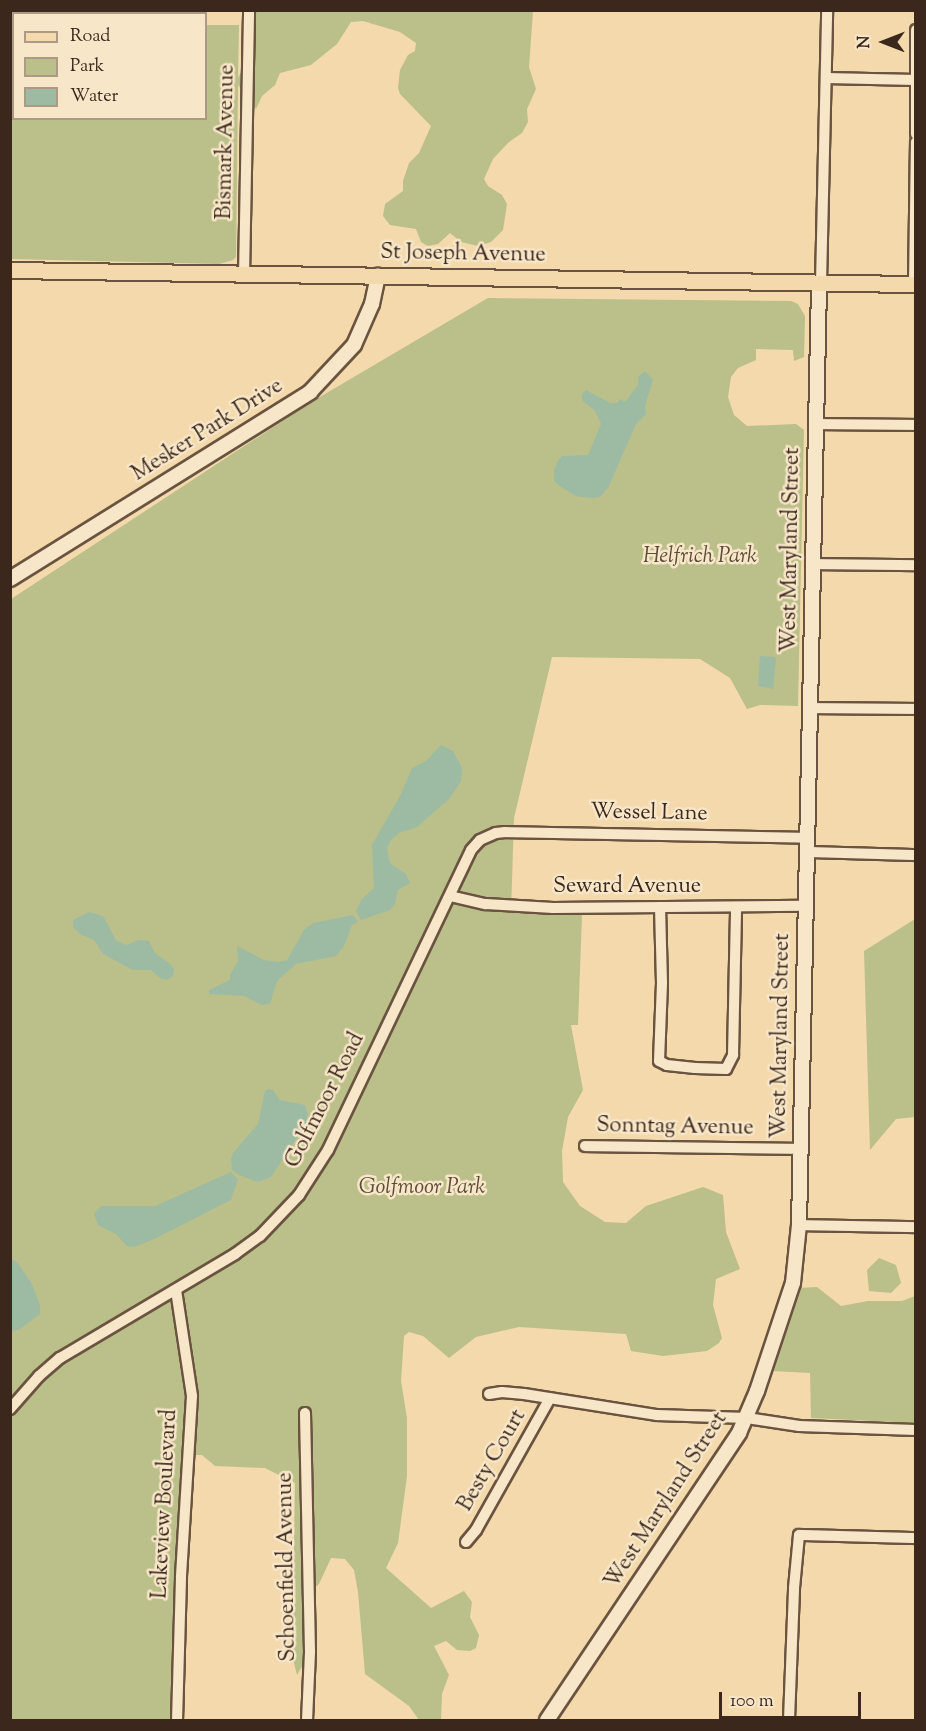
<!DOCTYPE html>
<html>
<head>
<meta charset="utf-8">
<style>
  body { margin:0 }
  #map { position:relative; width:926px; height:1731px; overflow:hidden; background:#f3d9ab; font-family:"Sorts Mill Goudy",serif }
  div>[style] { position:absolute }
  .green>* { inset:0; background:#bbbf89 }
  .water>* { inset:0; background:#9dbba3 }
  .roads { filter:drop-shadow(2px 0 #6a5440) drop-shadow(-2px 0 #6a5440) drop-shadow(0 2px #6a5440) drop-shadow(0 -2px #6a5440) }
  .street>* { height:10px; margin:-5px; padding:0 5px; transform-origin:5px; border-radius:5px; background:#f7e6c8 }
  .secondary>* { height:14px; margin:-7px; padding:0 7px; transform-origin:7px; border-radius:7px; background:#f7e6c8 }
  .primary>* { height:15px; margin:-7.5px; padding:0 7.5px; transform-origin:7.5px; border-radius:7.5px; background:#f3d9ab }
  span { translate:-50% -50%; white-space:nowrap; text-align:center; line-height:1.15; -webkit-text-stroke:5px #f7e6c8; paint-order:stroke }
  .street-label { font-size:22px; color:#3c271d }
  .park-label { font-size:22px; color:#5c4d38; font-style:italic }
  .frame { position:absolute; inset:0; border:12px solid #3c271d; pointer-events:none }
  .legend { position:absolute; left:12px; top:12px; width:195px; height:108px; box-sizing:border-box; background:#f7e6c8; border:2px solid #ac9a84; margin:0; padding:8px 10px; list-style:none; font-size:18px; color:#3c271d }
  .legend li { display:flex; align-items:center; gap:12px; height:30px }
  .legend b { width:30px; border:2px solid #ac9a84 }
  .north { position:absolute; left:854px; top:12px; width:60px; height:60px; -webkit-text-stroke:4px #f7e6c8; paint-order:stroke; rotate:270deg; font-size:16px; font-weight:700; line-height:24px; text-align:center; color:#3c271d }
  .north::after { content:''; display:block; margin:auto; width:21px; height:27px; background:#3c271d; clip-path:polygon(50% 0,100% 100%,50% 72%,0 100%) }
  .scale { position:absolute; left:719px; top:1692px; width:142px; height:27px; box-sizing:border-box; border:3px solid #3c271d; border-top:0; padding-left:8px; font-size:18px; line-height:21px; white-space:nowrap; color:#3c271d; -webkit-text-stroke:4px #f7e6c8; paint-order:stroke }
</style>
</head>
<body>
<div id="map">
  <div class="green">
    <div style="clip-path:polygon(60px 10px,96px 13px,14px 14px,14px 118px,206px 118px,206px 25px,239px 25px,238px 78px,248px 59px,251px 11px,533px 11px,529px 67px,536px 89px,527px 109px,528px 122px,522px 133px,509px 142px,493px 159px,484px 179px,488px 186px,502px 195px,507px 204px,503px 230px,491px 242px,478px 246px,461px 242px,450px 233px,438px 244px,428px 246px,421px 242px,416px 229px,390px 225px,383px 216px,385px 204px,403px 191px,403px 181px,409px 163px,419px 153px,431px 126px,400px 94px,398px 88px,400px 70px,408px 55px,415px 51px,416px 43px,400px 32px,363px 21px,351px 22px,337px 44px,311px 65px,280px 73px,275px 85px,262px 96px,256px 109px,238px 85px,236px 257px,233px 260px,219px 264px,11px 259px,10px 11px)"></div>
    <div style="clip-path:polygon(488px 298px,791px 301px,798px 304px,805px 316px,804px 357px,794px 361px,793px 350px,756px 349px,756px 360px,738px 368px,731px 377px,728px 397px,734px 415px,747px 426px,796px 424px,804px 430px,798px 706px,760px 705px,747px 709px,730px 678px,700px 659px,552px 657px,514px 818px,511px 911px,582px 915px,578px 1025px,571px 1025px,583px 1090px,568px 1117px,562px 1151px,563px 1182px,580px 1206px,605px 1222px,626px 1223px,646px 1206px,703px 1187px,723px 1195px,726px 1232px,740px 1269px,716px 1279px,713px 1305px,722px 1338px,719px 1343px,707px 1351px,663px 1356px,631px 1351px,626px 1334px,519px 1327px,476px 1337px,449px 1358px,423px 1336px,409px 1332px,404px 1336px,401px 1381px,407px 1418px,407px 1476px,398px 1543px,386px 1568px,431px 1608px,464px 1591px,472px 1602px,470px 1617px,479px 1635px,476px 1648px,470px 1651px,457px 1650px,446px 1641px,434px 1646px,449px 1675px,442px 1694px,441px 1720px,419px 1720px,409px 1706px,365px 1674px,358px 1592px,354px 1570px,345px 1559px,331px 1558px,319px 1584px,303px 1596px,304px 1663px,297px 1675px,292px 1655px,295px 1483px,265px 1468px,215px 1466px,202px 1455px,182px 1455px,170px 1720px,11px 1720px,11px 599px,313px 401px)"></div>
    <div style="clip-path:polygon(915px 919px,915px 1117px,896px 1119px,870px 1150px,864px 951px)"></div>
    <div style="clip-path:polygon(879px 1258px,896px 1265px,901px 1283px,891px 1293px,869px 1291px,867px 1270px)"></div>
    <div style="clip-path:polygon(817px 1287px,841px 1306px,868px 1301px,902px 1301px,915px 1296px,915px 1423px,811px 1418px,810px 1373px,772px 1371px,799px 1288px)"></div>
  </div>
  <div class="water">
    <div style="clip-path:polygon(645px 371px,653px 380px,645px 406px,646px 414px,636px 424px,608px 488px,600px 497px,591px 498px,576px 496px,561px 487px,554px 481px,554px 470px,558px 461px,562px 456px,588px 455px,601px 424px,595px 411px,582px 400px,582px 394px,586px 390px,610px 403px,617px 403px,621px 399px,625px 402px,638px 385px,638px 377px)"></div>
    <div style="clip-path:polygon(760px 656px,775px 657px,776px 660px,773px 689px,758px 686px)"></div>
    <div style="clip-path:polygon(441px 745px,453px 751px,462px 768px,461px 781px,450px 798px,417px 827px,399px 833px,391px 840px,387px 848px,389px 860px,391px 864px,406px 874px,410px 883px,398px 890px,395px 904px,390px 910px,361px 920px,356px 911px,362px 899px,374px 888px,372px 845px,401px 794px,412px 768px,426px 761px)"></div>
    <div style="clip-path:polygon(89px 912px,103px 916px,116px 940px,126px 945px,139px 940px,149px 941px,155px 953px,170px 964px,174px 969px,173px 976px,167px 980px,160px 978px,151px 970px,133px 970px,103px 954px,94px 940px,80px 934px,73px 927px,73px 920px)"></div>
    <div style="clip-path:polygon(353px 915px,358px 922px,352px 925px,344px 946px,336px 956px,296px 964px,277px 981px,270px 1004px,262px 1005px,244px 996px,209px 994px,209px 990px,230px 980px,230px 975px,238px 961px,237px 946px,264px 960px,278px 962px,287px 960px,304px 930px,313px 923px)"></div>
    <div style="clip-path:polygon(269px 1089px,273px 1090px,280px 1100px,305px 1105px,308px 1116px,306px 1124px,271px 1177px,258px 1182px,239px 1175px,232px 1170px,231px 1160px,233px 1153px,258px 1124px,265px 1091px)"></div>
    <div style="clip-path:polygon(231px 1172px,238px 1179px,231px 1200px,154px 1239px,134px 1247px,127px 1246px,116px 1234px,98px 1225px,94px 1214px,101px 1206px,155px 1206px)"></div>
    <div style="clip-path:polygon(11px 1259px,17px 1262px,31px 1282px,40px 1305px,40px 1314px,20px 1329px,11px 1332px)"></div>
  </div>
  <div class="roads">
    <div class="street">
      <div style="left:916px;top:30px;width:104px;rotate:90deg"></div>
      <div style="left:826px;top:78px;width:90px;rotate:1.3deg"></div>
      <div style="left:244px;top:275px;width:265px;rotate:-88.9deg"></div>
      <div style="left:821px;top:283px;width:273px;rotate:-88.7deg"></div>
      <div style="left:914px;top:284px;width:142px;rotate:-89.2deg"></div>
      <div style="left:816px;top:424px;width:100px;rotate:0.6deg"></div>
      <div style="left:813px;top:564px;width:103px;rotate:0.6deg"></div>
      <div style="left:809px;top:708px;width:107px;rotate:0.5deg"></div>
      <div style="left:806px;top:852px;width:110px;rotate:1.6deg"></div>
      <div style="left:450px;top:896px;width:37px;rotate:13deg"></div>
      <div style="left:486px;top:904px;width:67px;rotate:3.4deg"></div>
      <div style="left:553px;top:908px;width:253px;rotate:-0.5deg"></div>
      <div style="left:660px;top:907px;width:76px;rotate:88.5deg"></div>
      <div style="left:662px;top:983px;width:78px;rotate:92.2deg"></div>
      <div style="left:659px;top:1061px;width:9px;rotate:27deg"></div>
      <div style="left:667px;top:1065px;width:28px;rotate:6deg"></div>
      <div style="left:695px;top:1068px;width:31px;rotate:2deg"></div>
      <div style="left:726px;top:1069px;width:16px;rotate:-63deg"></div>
      <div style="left:733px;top:1055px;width:147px;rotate:-88.8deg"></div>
      <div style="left:585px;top:1146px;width:216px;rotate:0.8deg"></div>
      <div style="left:799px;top:1225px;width:117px;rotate:1deg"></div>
      <div style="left:176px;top:1290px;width:107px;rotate:81.4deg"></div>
      <div style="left:192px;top:1396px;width:182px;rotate:93.5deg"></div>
      <div style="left:181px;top:1578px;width:142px;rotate:91.6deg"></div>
      <div style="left:489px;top:1394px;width:13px;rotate:-9deg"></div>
      <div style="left:502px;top:1392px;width:22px;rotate:5deg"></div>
      <div style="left:524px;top:1394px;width:135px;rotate:9deg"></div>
      <div style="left:657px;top:1415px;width:90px;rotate:1.9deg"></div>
      <div style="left:747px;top:1418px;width:53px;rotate:8.7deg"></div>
      <div style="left:799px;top:1426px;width:117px;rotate:2deg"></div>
      <div style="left:10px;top:1409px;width:44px;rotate:-48.7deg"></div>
      <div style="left:39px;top:1376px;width:28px;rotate:-41deg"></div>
      <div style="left:60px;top:1358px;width:204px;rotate:-30.7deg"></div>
      <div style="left:235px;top:1254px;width:31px;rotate:-36deg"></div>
      <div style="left:260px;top:1236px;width:57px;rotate:-46.4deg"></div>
      <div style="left:299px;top:1195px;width:54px;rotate:-57.2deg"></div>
      <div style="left:328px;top:1150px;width:332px;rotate:-64.5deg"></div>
      <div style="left:471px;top:850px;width:13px;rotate:-48deg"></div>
      <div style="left:480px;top:840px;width:17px;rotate:-24deg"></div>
      <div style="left:496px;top:833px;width:9px;rotate:-6deg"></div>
      <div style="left:505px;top:832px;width:301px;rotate:1.1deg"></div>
      <div style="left:305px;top:1413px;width:239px;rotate:88.8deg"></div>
      <div style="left:310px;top:1652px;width:68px;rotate:92.5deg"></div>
      <div style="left:466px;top:1542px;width:16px;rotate:-50deg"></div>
      <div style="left:476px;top:1530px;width:151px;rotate:-60.7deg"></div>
      <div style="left:789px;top:1720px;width:132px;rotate:-87.8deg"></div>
      <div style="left:794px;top:1588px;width:53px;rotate:-84.6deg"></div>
      <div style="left:799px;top:1535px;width:117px;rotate:1.5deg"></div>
    </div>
    <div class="secondary">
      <div style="left:10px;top:579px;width:354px;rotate:-31.9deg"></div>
      <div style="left:310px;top:392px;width:64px;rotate:-46.9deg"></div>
      <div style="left:354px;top:345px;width:45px;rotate:-66.3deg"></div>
      <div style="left:372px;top:304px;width:29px;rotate:-78deg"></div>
      <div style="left:547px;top:1720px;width:345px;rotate:-56.2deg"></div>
      <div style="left:739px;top:1433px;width:46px;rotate:-66.8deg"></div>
      <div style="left:757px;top:1391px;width:114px;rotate:-71.6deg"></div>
      <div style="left:793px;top:1283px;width:58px;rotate:-84.1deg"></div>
      <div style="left:799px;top:1225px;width:942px;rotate:-88.78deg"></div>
    </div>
    <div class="primary">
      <div style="left:10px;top:270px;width:906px;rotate:0.89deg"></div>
    </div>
  </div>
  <div class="street-label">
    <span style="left:227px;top:142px;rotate:-89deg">Bismark Avenue</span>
    <span style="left:463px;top:255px;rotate:1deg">St Joseph Avenue</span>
    <span style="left:208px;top:431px;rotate:-32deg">Mesker Park Drive</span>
    <span style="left:792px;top:550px;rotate:-89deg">West Maryland Street</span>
    <span style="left:649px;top:814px;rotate:1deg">Wessel Lane</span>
    <span style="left:627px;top:888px">Seward Avenue</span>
    <span style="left:782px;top:1036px;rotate:-89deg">West Maryland Street</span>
    <span style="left:326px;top:1101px;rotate:-63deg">Golfmoor Road</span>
    <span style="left:675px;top:1128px;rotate:1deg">Sonntag Avenue</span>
    <span style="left:493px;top:1461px;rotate:-60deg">Besty Court</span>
    <span style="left:667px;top:1501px;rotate:-57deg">West Maryland Street</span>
    <span style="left:166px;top:1504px;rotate:-87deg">Lakeview Boulevard</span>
    <span style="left:288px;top:1567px;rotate:-91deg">Schoenfield Avenue</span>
  </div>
  <div class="park-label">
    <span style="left:700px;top:558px">Helfrich Park</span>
    <span style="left:422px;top:1189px">Golfmoor Park</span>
  </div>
  <div class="frame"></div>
  <ul class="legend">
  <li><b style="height:8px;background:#f3d9ab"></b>Road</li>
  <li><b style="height:16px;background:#bbbf89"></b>Park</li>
  <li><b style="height:16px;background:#9dbba3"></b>Water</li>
  </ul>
  <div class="north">N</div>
  <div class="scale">100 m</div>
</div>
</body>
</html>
